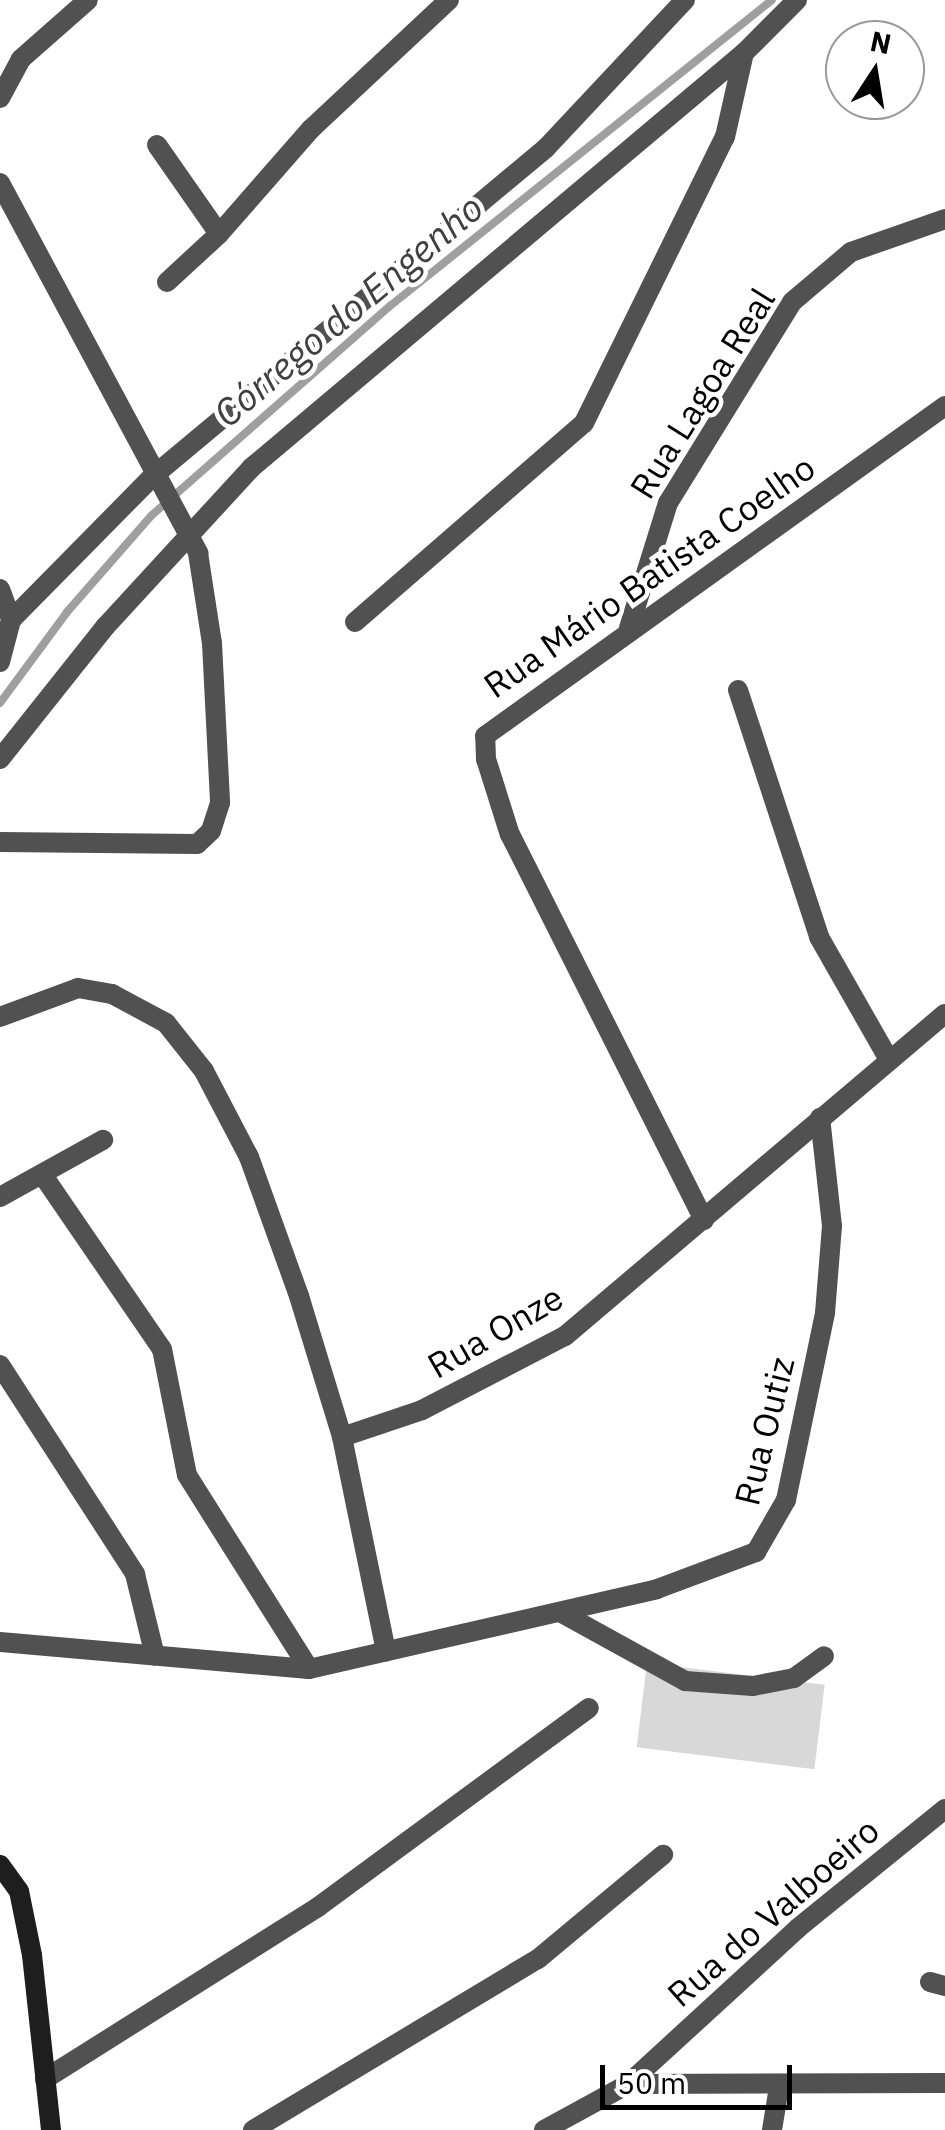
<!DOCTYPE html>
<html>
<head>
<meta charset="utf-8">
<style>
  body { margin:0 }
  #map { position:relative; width:945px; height:2130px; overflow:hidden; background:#fff; font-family:"IBM Plex Sans",sans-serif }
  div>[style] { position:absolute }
  .green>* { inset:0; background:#d8d8d8; transform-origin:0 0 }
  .stream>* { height:8px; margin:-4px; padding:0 4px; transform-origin:4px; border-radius:4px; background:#9f9f9f }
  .street>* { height:20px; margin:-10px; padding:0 10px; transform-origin:10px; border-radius:10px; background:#515151 }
  .secondary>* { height:20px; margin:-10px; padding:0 10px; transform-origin:10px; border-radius:10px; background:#1e1e1e }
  span { translate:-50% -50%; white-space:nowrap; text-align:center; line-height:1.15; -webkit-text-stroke:9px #fff; paint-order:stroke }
  .street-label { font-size:35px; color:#000 }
  .water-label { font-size:38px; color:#404040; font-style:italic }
  .north { position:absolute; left:825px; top:20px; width:100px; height:100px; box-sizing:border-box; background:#fff; border:2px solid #999; border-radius:50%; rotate:12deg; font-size:28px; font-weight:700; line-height:40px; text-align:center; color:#000 }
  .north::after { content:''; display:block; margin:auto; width:35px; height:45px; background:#000; clip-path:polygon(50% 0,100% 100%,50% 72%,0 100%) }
  .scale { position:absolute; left:600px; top:2065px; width:192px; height:45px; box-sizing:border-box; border:5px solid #000; border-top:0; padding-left:12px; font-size:30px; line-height:35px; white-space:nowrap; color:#000; -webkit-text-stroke:8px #fff; paint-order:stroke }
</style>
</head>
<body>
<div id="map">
  <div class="green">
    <div style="left:647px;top:1663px;width:179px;height:85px;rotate:7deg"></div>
  </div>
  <div class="stream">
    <div style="left:0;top:703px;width:113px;rotate:-53.6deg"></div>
    <div style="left:67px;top:612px;width:129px;rotate:-48.8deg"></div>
    <div style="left:152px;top:515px;width:317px;rotate:-41.3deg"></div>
    <div style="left:390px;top:306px;width:489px;rotate:-38.7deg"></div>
  </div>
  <div class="street">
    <div style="left:0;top:98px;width:44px;rotate:-61.7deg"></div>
    <div style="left:21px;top:59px;width:89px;rotate:-41.4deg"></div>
    <div style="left:157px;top:145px;width:108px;rotate:55.1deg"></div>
    <div style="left:0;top:183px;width:420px;rotate:61.8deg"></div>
    <div style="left:198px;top:553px;width:91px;rotate:81.2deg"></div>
    <div style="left:212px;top:643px;width:160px;rotate:87.1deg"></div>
    <div style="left:220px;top:803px;width:29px;rotate:108deg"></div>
    <div style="left:211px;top:831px;width:19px;rotate:137deg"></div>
    <div style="left:197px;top:844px;width:197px;rotate:-179.4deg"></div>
    <div style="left:167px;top:282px;width:71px;rotate:-42.7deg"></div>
    <div style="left:219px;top:234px;width:140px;rotate:-48.8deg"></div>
    <div style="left:311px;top:129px;width:189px;rotate:-43.1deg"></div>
    <div style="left:0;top:589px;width:33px;rotate:70deg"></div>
    <div style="left:355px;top:622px;width:303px;rotate:-41deg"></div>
    <div style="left:584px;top:423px;width:319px;rotate:-63.8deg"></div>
    <div style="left:725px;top:137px;width:86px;rotate:-77.3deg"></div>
    <div style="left:629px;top:628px;width:131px;rotate:-72.7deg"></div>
    <div style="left:668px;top:503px;width:236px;rotate:-58.3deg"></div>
    <div style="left:792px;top:302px;width:77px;rotate:-40.3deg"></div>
    <div style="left:851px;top:252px;width:100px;rotate:-19.3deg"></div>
    <div style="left:0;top:662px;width:43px;rotate:-75.3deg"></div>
    <div style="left:11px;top:620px;width:201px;rotate:-45.4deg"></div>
    <div style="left:152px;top:477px;width:513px;rotate:-39.86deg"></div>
    <div style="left:546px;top:148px;width:203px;rotate:-46.8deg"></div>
    <div style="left:738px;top:690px;width:260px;rotate:71.8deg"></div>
    <div style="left:819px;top:937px;width:139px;rotate:60.3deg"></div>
    <div style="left:0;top:759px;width:169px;rotate:-51.5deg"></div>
    <div style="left:105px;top:627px;width:216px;rotate:-47.4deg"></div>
    <div style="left:251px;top:468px;width:644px;rotate:-40.09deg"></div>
    <div style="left:744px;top:53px;width:75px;rotate:-45deg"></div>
    <div style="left:0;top:1017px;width:83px;rotate:-20.4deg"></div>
    <div style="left:78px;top:988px;width:35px;rotate:10deg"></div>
    <div style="left:112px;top:994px;width:61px;rotate:28.2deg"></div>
    <div style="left:166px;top:1023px;width:61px;rotate:51.6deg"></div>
    <div style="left:204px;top:1071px;width:97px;rotate:62.4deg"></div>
    <div style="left:249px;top:1157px;width:148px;rotate:70.2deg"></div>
    <div style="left:299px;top:1296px;width:147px;rotate:73deg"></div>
    <div style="left:342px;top:1437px;width:219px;rotate:78.4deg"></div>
    <div style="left:42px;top:1174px;width:212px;rotate:55.6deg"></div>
    <div style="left:162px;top:1349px;width:128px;rotate:78.8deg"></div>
    <div style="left:187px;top:1475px;width:229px;rotate:57.8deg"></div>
    <div style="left:0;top:1197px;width:118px;rotate:-29deg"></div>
    <div style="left:704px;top:1220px;width:431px;rotate:-116.7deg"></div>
    <div style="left:510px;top:835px;width:80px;rotate:-107.5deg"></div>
    <div style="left:486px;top:759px;width:23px;rotate:-92deg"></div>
    <div style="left:485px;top:736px;width:566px;rotate:-35.66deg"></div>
    <div style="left:0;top:1365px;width:249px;rotate:57.1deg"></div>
    <div style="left:135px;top:1574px;width:84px;rotate:76.3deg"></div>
    <div style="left:342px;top:1437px;width:84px;rotate:-18.6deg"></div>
    <div style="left:422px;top:1410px;width:161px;rotate:-27.4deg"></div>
    <div style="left:565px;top:1336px;width:498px;rotate:-40.3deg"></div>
    <div style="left:560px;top:1612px;width:143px;rotate:28.9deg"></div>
    <div style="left:685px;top:1681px;width:68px;rotate:4.2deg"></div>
    <div style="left:753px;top:1686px;width:42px;rotate:-11deg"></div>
    <div style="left:794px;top:1678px;width:37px;rotate:-36deg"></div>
    <div style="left:0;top:1642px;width:310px;rotate:5deg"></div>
    <div style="left:309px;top:1669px;width:357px;rotate:-12.9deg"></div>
    <div style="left:657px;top:1589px;width:106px;rotate:-20.5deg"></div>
    <div style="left:756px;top:1552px;width:60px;rotate:-60deg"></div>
    <div style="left:786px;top:1500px;width:191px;rotate:-78.2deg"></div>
    <div style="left:825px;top:1313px;width:87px;rotate:-85.4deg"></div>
    <div style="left:832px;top:1226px;width:109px;rotate:-96.3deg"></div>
    <div style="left:930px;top:1982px;width:16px;rotate:15deg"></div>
    <div style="left:45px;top:2079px;width:323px;rotate:-32.2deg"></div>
    <div style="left:318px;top:1907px;width:336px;rotate:-36.3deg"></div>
    <div style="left:628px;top:2084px;width:317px;rotate:-0.2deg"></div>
    <div style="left:253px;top:2130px;width:332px;rotate:-31deg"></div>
    <div style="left:538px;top:1959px;width:163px;rotate:-39.8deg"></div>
    <div style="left:544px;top:2130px;width:96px;rotate:-28.7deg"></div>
    <div style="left:628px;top:2084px;width:231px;rotate:-42.5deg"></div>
    <div style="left:798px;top:1928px;width:189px;rotate:-39deg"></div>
    <div style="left:772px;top:2130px;width:44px;rotate:-80.8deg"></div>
  </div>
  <div class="secondary">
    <div style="left:0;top:1865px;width:32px;rotate:54deg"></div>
    <div style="left:19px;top:1891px;width:65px;rotate:78.5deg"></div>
    <div style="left:32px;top:1955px;width:176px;rotate:83.8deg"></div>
  </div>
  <div class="street-label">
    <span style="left:702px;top:393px;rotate:-58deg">Rua Lagoa Real</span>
    <span style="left:649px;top:576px;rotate:-35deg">Rua Mário Batista Coelho</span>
    <span style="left:495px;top:1331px;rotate:-30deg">Rua Onze</span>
    <span style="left:764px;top:1431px;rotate:-76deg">Rua Outiz</span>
    <span style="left:773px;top:1912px;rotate:-41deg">Rua do Valboeiro</span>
  </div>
  <div class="water-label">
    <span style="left:348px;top:310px;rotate:-40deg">Córrego do Engenho</span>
  </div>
  <div class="north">N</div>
  <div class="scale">50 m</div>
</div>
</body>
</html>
